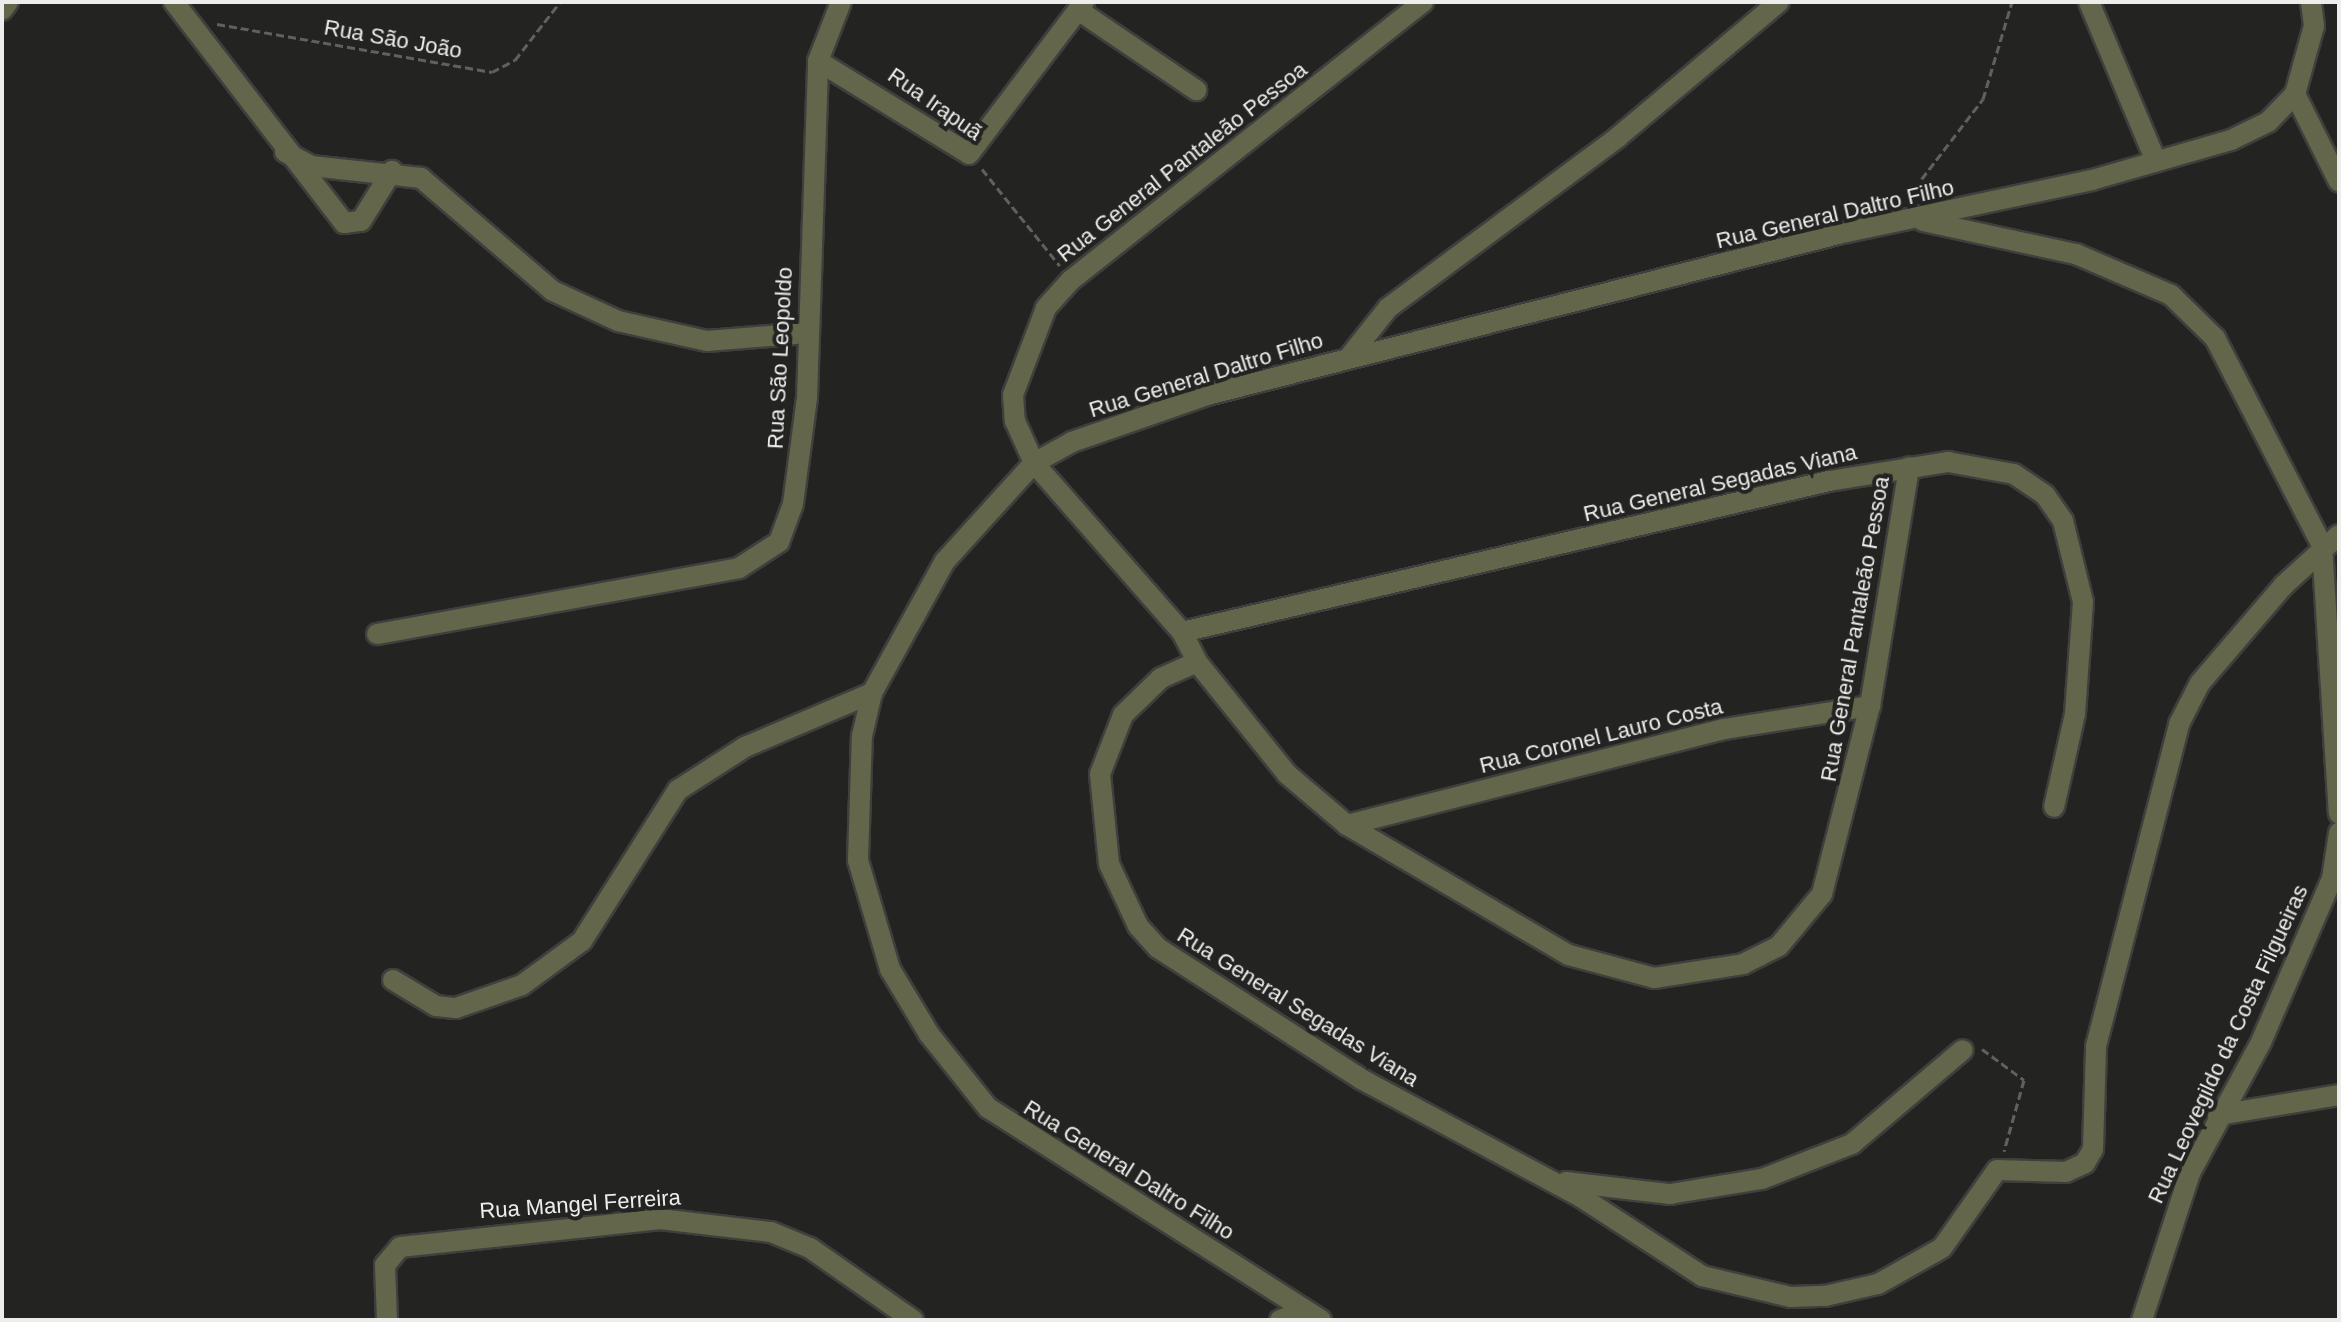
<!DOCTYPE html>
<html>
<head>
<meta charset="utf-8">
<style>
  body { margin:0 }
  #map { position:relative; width:2341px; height:1322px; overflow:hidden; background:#232321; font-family:Arial,sans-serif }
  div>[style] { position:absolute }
  .path>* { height:3px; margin-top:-1.5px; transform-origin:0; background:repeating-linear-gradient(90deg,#60605e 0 8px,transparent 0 12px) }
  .roads { filter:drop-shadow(2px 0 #3f3f3d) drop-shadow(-2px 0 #3f3f3d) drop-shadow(0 2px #3f3f3d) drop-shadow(0 -2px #3f3f3d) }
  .minor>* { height:20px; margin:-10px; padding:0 10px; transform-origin:10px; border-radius:10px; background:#63664b }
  span { translate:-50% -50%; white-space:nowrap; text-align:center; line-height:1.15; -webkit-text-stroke:8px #232321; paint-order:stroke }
  .street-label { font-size:22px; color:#edeeec }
  .frame { position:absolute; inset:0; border:4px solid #edeeec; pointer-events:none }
</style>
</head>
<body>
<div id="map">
  <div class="path">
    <div style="left:217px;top:24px;width:279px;rotate:9.9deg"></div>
    <div style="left:492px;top:72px;width:26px;rotate:-28deg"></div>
    <div style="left:515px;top:60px;width:73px;rotate:-52.2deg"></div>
    <div style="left:982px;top:169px;width:124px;rotate:51.2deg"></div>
    <div style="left:1907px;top:198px;width:125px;rotate:-52.5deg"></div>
    <div style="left:1983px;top:99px;width:101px;rotate:-73.4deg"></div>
    <div style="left:1982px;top:1049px;width:52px;rotate:36.4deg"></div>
    <div style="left:2024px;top:1080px;width:74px;rotate:105.7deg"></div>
  </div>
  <div class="roads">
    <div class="minor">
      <div style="left:174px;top:2px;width:279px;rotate:52.4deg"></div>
      <div style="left:344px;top:223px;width:17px;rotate:-7deg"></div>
      <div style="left:361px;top:221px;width:59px;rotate:-58.2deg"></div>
      <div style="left:1423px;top:2px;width:449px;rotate:141.7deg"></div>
      <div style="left:1071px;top:280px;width:38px;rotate:132deg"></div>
      <div style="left:1046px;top:308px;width:93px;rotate:110.8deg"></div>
      <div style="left:1013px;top:395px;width:26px;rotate:86deg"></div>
      <div style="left:1015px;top:421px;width:46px;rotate:65.7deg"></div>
      <div style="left:1034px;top:463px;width:225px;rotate:48.8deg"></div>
      <div style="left:1182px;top:632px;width:34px;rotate:63deg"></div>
      <div style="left:1197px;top:662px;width:144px;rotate:51.2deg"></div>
      <div style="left:1287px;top:774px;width:79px;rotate:40.4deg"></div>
      <div style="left:1347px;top:825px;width:257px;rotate:30.4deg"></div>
      <div style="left:1569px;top:955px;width:88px;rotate:15.1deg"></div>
      <div style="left:1654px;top:978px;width:90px;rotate:-8.9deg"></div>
      <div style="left:1743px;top:964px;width:40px;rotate:-26.6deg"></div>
      <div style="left:1779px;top:946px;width:67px;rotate:-50.4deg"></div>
      <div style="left:1822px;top:894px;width:194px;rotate:-75.7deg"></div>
      <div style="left:1870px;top:706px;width:242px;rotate:-80.7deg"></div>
      <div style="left:2089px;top:2px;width:173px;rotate:67.2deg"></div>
      <div style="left:2px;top:10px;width:10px;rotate:-53deg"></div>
      <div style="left:1078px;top:10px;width:143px;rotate:34.1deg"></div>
      <div style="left:818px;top:61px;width:177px;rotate:31.6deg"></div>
      <div style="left:969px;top:154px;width:191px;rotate:-52.9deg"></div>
      <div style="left:2295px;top:94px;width:98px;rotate:63.4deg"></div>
      <div style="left:285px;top:152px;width:30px;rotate:28deg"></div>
      <div style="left:311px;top:166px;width:111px;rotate:6.2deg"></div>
      <div style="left:421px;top:178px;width:174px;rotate:40.6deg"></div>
      <div style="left:553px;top:291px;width:72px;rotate:24.8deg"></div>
      <div style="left:618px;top:321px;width:91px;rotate:12.7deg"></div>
      <div style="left:707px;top:341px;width:100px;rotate:-4.6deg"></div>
      <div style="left:1923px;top:221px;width:157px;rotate:12.2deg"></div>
      <div style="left:2076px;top:254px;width:103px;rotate:23.3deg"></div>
      <div style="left:2171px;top:295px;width:62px;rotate:44.3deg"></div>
      <div style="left:2215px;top:338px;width:233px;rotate:62.7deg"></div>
      <div style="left:2322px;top:545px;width:269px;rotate:86.4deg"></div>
      <div style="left:1350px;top:356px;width:61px;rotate:-51.6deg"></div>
      <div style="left:1388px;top:308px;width:287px;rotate:-36.6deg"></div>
      <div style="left:1618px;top:137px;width:210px;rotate:-40deg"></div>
      <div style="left:1182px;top:632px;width:664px;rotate:-13.14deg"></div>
      <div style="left:1829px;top:481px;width:121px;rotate:-9.1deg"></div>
      <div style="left:1948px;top:462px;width:67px;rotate:10.3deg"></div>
      <div style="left:2014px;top:474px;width:37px;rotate:34deg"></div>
      <div style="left:2045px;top:495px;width:32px;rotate:55deg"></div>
      <div style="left:2063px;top:521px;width:83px;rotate:76.1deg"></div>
      <div style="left:2083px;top:602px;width:112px;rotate:94.1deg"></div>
      <div style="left:2075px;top:714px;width:95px;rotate:102.7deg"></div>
      <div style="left:377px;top:634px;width:368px;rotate:-10.3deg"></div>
      <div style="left:739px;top:568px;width:48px;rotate:-33deg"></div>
      <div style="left:779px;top:542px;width:40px;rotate:-69.8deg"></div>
      <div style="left:793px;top:504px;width:107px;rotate:-82.5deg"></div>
      <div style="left:807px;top:398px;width:337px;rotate:-88.1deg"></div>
      <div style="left:818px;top:61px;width:63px;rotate:-68.7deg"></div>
      <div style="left:1197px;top:662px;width:39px;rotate:156deg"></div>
      <div style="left:1161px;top:678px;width:53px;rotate:135.8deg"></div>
      <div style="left:1123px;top:715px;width:63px;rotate:111.3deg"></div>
      <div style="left:1100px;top:774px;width:90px;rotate:84.3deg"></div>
      <div style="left:1109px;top:864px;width:68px;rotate:64.9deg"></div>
      <div style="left:1138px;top:926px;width:30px;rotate:48deg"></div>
      <div style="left:1158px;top:948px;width:242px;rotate:32.8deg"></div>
      <div style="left:1361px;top:1079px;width:250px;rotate:28.2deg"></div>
      <div style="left:1581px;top:1197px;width:145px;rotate:33.1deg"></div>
      <div style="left:1702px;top:1276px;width:91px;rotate:13.3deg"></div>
      <div style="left:1791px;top:1297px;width:34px;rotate:-2deg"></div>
      <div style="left:1825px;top:1296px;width:54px;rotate:-12.8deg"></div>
      <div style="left:1878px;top:1284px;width:73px;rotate:-29.4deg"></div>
      <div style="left:1942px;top:1248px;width:95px;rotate:-54.8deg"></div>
      <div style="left:1997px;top:1170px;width:69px;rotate:1.7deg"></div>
      <div style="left:2066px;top:1172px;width:21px;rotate:-25deg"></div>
      <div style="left:2085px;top:1163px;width:16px;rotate:-60deg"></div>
      <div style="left:2093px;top:1149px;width:103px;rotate:-88.3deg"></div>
      <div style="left:2096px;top:1046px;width:333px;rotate:-75.5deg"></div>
      <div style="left:2179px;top:724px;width:46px;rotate:-62.9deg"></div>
      <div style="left:2200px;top:683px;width:129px;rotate:-49.4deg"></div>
      <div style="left:2284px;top:585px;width:74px;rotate:-42.3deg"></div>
      <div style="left:1347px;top:825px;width:389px;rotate:-14.3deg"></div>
      <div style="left:1724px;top:729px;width:148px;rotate:-9deg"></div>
      <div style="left:393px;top:980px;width:50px;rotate:31.2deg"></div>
      <div style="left:436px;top:1006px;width:20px;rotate:6deg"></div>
      <div style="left:456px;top:1008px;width:70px;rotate:-19.2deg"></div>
      <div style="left:522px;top:985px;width:74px;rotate:-36.3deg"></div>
      <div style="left:582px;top:941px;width:179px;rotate:-57.6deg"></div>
      <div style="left:678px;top:790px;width:80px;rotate:-32.7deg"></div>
      <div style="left:745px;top:747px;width:138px;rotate:-23deg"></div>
      <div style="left:2218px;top:1115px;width:123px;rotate:-9.4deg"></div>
      <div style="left:1566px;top:1182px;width:105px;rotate:6.6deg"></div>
      <div style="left:1670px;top:1194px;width:93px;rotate:-9.3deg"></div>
      <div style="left:1762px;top:1179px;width:97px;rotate:-21.3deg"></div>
      <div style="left:1852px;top:1144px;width:145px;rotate:-40.3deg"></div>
      <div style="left:387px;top:1320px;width:55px;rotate:-92.1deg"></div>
      <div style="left:385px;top:1265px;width:23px;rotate:-50deg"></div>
      <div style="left:400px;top:1247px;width:262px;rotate:-6.1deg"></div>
      <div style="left:660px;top:1219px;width:112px;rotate:6.7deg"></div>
      <div style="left:771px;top:1232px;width:42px;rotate:22.3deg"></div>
      <div style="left:810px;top:1248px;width:126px;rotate:35deg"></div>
      <div style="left:1280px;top:1320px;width:26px;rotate:-21deg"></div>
      <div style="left:1321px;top:1320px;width:395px;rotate:-147.5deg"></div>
      <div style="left:988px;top:1108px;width:95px;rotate:-128.6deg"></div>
      <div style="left:929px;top:1034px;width:76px;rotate:-121deg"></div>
      <div style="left:890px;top:969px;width:114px;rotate:-106.4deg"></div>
      <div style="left:858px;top:860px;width:124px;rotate:-88.2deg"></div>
      <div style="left:862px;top:736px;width:44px;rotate:-76.9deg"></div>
      <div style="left:872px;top:693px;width:151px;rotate:-61.1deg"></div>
      <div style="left:945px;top:561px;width:132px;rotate:-47.8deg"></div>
      <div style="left:1034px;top:463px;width:43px;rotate:-28.9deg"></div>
      <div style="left:1072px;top:442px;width:143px;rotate:-19.2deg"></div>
      <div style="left:1207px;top:395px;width:651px;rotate:-14.31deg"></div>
      <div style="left:1838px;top:234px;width:260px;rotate:-12deg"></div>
      <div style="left:2092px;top:180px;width:145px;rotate:-16.1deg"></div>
      <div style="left:2231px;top:140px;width:41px;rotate:-25.9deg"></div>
      <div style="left:2268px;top:122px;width:39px;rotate:-46deg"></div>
      <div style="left:2295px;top:94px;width:71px;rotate:-74.4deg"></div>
      <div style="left:2314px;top:26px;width:24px;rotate:-97deg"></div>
      <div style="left:2142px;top:1320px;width:155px;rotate:-71.9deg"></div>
      <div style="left:2190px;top:1173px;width:149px;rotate:-61.5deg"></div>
      <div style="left:2261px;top:1042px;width:178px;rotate:-66.5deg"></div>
      <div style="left:2332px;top:879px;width:47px;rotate:-81.3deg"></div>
    </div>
  </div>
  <div class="street-label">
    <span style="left:393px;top:39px;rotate:10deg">Rua São João</span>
    <span style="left:935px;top:104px;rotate:35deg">Rua Irapuã</span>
    <span style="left:1182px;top:162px;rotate:-38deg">Rua General Pantaleão Pessoa</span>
    <span style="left:1835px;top:214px;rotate:-13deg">Rua General Daltro Filho</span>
    <span style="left:780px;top:358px;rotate:-87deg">Rua São Leopoldo</span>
    <span style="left:1206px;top:375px;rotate:-17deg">Rua General Daltro Filho</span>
    <span style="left:1720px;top:483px;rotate:-13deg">Rua General Segadas Viana</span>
    <span style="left:1855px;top:629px;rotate:-80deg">Rua General Pantaleão Pessoa</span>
    <span style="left:1601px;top:736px;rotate:-14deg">Rua Coronel Lauro Costa</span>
    <span style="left:1298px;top:1007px;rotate:32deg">Rua General Segadas Viana</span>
    <span style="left:2228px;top:1044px;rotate:-65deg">Rua Leovegildo da Costa Filgueiras</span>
    <span style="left:1129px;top:1170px;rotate:32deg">Rua General Daltro Filho</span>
    <span style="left:580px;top:1204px;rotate:-4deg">Rua Mangel Ferreira</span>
  </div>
  <div class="frame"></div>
</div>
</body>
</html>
